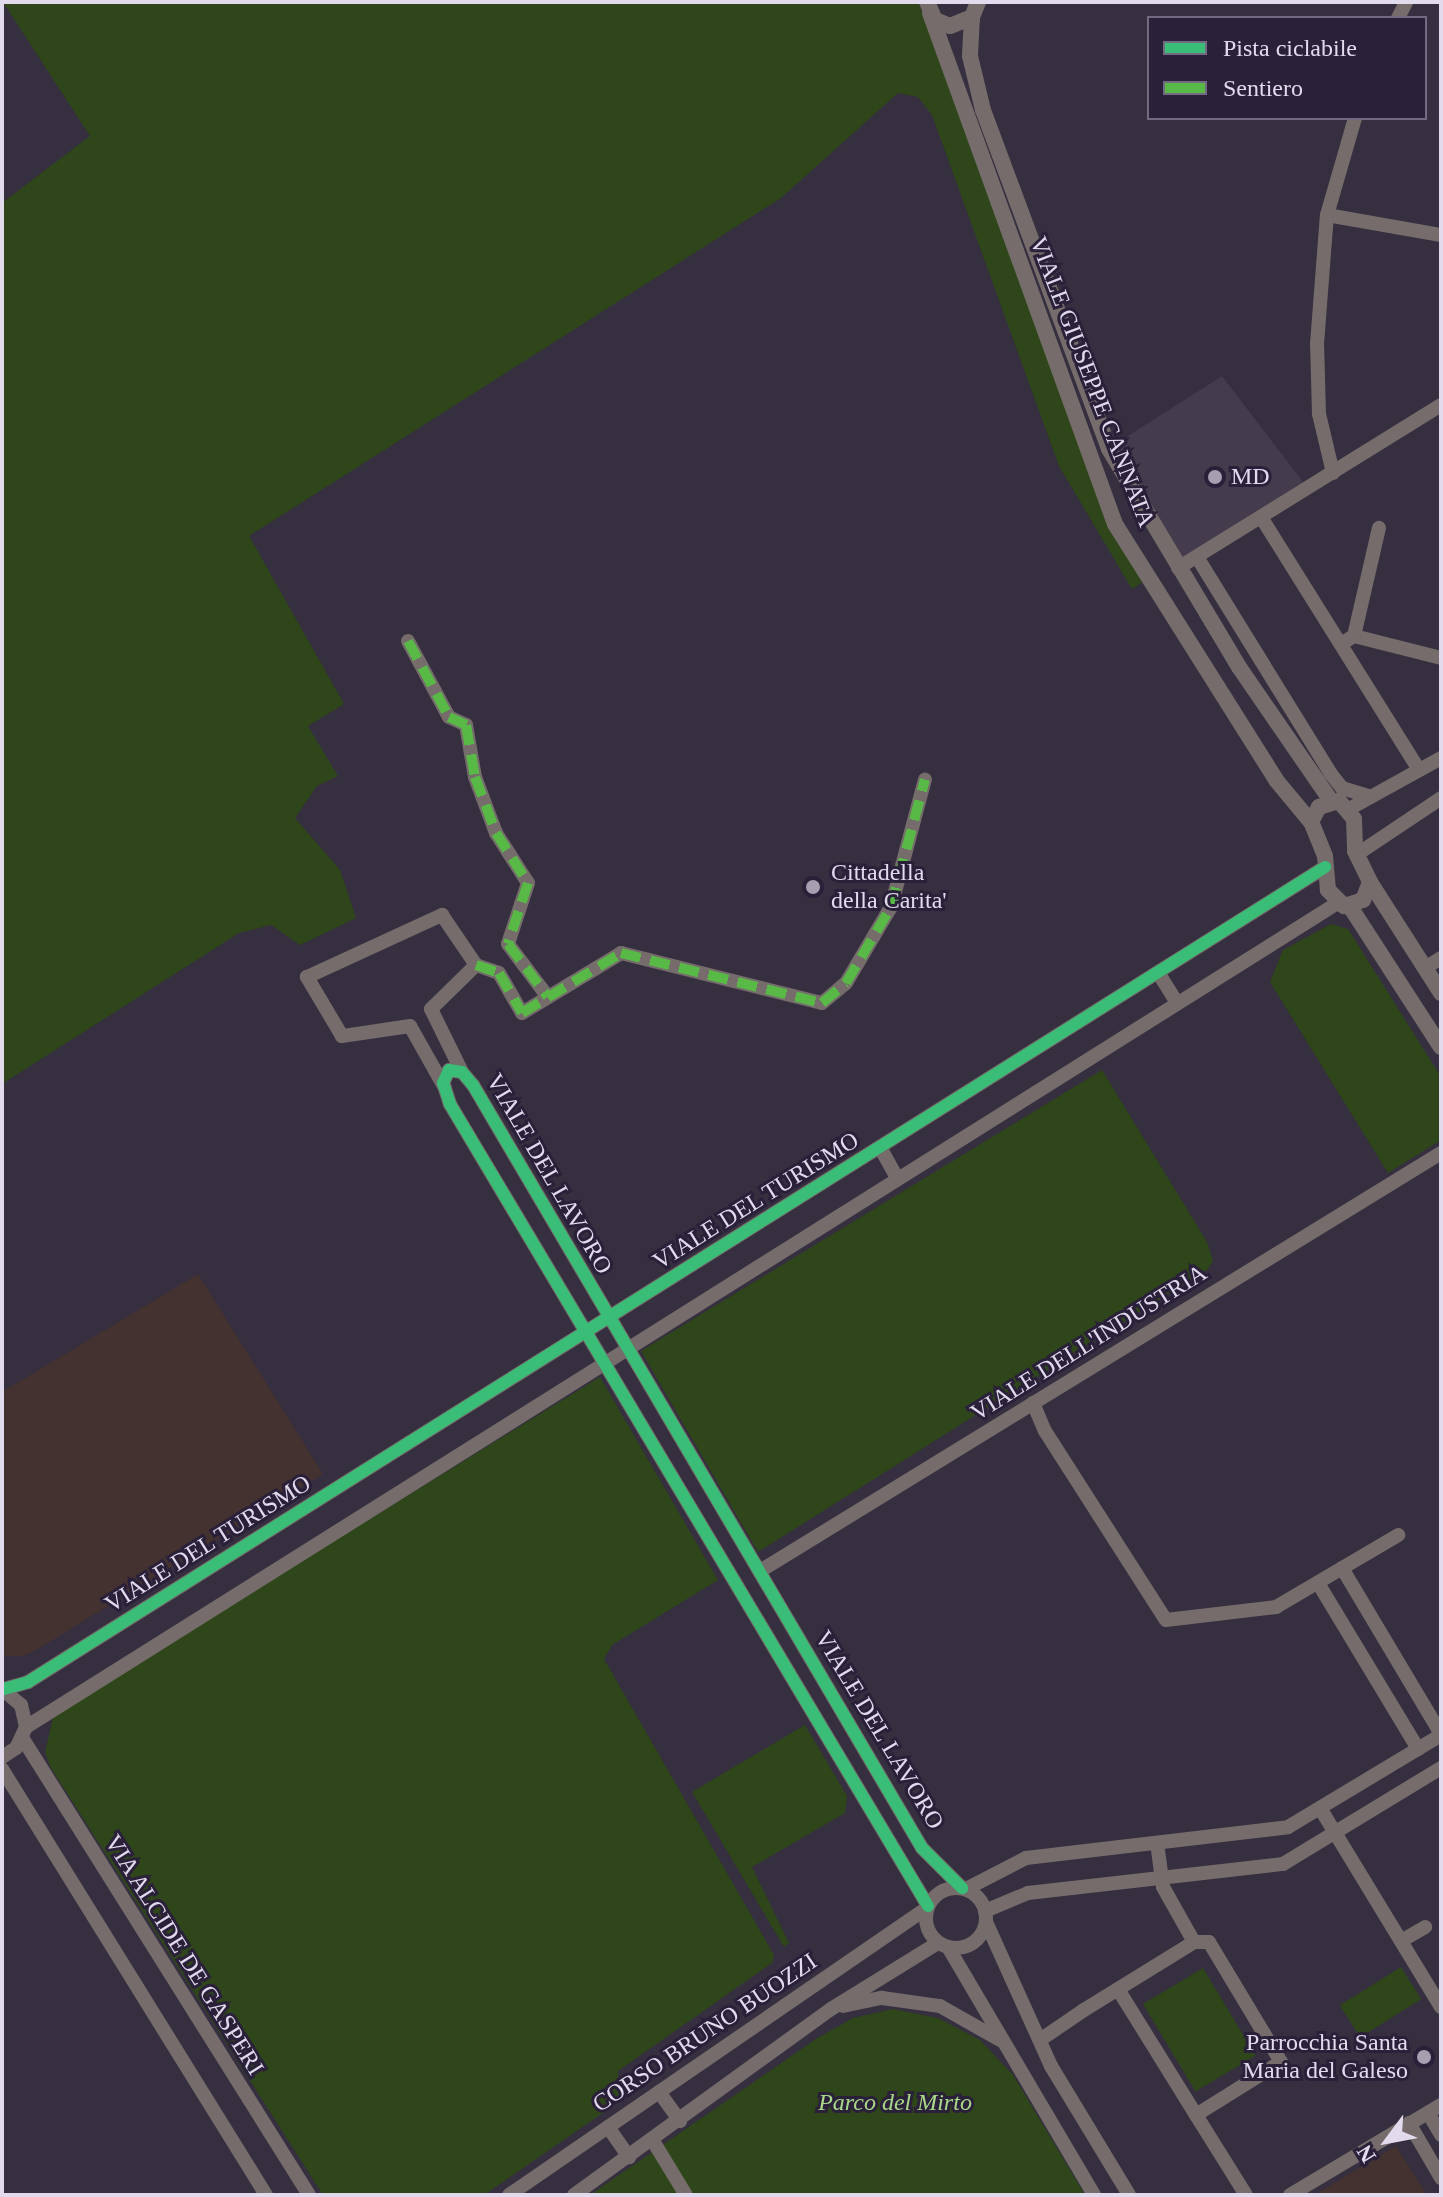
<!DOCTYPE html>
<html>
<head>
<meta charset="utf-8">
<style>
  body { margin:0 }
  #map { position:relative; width:1443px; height:2197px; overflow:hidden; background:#352f3f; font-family:"Times New Roman",serif }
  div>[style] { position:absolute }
  .commercial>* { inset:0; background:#443c4d }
  .education>* { inset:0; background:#43322f }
  .green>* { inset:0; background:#2e4619; transform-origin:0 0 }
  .minor>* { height:14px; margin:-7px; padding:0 7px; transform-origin:7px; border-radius:7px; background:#756c6b }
  .minor>.ring { margin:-7px; padding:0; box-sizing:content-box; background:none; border:14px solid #756c6b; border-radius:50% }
  .tertiary>* { height:16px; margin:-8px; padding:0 8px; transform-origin:8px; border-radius:8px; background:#756c6b }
  .quiet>* { height:10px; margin-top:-5px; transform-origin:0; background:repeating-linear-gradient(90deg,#58b947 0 20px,transparent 0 30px) }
  .cycleway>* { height:12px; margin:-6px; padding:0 6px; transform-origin:6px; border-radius:6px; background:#3abd76 }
  .dots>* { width:22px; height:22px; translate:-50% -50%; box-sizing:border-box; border:4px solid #2a203a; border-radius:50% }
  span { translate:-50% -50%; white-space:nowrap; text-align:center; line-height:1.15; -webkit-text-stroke:6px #2a203a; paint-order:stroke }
  .street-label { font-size:24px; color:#e1dbed }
  .poi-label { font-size:24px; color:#e1dbed }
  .left { translate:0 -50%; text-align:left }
  .right { translate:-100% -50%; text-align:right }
  .park-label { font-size:24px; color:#a9d888; font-style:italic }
  .frame { position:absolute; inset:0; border:4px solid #e1dbed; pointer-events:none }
  .legend { position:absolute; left:1147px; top:16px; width:280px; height:104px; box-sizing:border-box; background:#2a203a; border:2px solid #736b82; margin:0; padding:10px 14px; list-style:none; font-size:24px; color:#e1dbed }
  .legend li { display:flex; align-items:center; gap:16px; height:40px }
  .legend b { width:40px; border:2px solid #736b82 }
  .north { position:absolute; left:1347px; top:2101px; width:80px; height:80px; -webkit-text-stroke:6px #2a203a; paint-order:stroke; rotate:238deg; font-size:22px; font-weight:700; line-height:32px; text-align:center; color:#e1dbed }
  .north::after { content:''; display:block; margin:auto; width:28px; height:36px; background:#e1dbed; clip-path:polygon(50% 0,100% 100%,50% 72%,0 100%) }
</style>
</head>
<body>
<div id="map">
  <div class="commercial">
    <div style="clip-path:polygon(1222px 376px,1303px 482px,1180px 559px,1117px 443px)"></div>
  </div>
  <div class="education">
    <div style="clip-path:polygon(198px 1274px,323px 1474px,38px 1649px,23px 1656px,2px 1656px,2px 1392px)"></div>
    <div style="clip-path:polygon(1396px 2146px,1427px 2195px,1314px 2195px)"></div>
  </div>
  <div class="green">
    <div style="clip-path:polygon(3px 2px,918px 2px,1144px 581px,1132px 589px,1059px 466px,932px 115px,918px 97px,898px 93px,781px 198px,249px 536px,344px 704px,308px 726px,338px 776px,317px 786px,295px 818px,340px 870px,356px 918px,300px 945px,271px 925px,239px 933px,2px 1084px,2px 203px,90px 136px)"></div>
    <div style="clip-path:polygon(1331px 924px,1348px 929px,1441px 1077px,1441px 1140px,1388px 1173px,1270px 982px,1283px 950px)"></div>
    <div style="clip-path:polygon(1102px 1070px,1207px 1242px,1213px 1261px,1208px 1269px,758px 1552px,641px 1351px)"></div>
    <div style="clip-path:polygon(600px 1377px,718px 1580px,612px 1645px,604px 1659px,774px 1955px,772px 1963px,618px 2071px,620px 2101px,484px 2195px,323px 2195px,51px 1768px,45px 1752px,54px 1714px)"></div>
    <div style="clip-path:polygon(805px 1725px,847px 1796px,845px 1813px,752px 1867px,789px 1943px,784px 1947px,692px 1792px)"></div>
    <div style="left:1401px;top:1967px;width:38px;height:72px;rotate:58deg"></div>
    <div style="left:1203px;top:1968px;width:102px;height:70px;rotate:59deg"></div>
    <div style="clip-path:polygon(893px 2009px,938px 2018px,980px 2040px,1013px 2075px,1085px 2195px,590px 2195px,816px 2039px,853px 2018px)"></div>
  </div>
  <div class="minor">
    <div style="left:1398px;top:18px;width:18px;rotate:-63deg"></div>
    <div style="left:1327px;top:215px;width:116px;rotate:10deg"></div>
    <div style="left:1333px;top:473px;width:61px;rotate:-103.3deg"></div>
    <div style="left:1319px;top:414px;width:70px;rotate:-91.6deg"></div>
    <div style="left:1317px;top:344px;width:129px;rotate:-85.6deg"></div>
    <div style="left:1327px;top:215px;width:101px;rotate:-73.9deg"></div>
    <div style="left:1261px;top:517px;width:296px;rotate:58deg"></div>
    <div style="left:1197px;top:557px;width:255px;rotate:58.3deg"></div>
    <div style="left:1331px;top:774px;width:18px;rotate:52deg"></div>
    <div style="left:1342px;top:788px;width:30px;rotate:17deg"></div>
    <div style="left:1178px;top:568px;width:309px;rotate:-31.8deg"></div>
    <div style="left:1354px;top:636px;width:90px;rotate:14.2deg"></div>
    <div style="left:408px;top:641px;width:86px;rotate:61.7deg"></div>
    <div style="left:449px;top:717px;width:19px;rotate:25deg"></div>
    <div style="left:466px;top:725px;width:53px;rotate:80.2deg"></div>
    <div style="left:475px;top:777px;width:60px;rotate:69.4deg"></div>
    <div style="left:496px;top:833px;width:59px;rotate:57.4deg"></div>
    <div style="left:528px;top:883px;width:64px;rotate:108.2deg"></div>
    <div style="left:508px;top:944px;width:66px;rotate:53deg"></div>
    <div style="left:1341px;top:644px;width:15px;rotate:-32deg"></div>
    <div style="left:1354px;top:636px;width:111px;rotate:-77deg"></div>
    <div style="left:1349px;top:809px;width:105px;rotate:-29deg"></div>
    <div style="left:1356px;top:855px;width:102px;rotate:-33.8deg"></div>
    <div style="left:476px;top:965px;width:24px;rotate:19deg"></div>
    <div style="left:499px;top:973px;width:46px;rotate:60.1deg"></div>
    <div style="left:522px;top:1013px;width:116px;rotate:-31.2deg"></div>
    <div style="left:621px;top:953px;width:207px;rotate:14deg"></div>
    <div style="left:822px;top:1003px;width:31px;rotate:-40deg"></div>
    <div style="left:846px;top:983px;width:88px;rotate:-59.4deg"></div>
    <div style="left:891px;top:907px;width:132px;rotate:-75.1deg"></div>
    <div style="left:1425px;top:968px;width:19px;rotate:-32deg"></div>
    <div style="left:1159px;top:974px;width:32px;rotate:58deg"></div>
    <div style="left:445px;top:1088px;width:71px;rotate:-119.4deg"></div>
    <div style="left:410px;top:1026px;width:69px;rotate:171.6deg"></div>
    <div style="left:342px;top:1036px;width:69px;rotate:-120.7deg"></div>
    <div style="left:307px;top:977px;width:149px;rotate:-24.7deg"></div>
    <div style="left:442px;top:915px;width:60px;rotate:55.8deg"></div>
    <div style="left:476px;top:965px;width:63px;rotate:135.6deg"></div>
    <div style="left:431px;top:1009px;width:70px;rotate:63.8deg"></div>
    <div style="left:881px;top:1149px;width:33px;rotate:61deg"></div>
    <div style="left:1033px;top:1403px;width:30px;rotate:67deg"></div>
    <div style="left:1045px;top:1431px;width:224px;rotate:57.4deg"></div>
    <div style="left:1166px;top:1620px;width:111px;rotate:-6.7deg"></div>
    <div style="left:1276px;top:1607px;width:142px;rotate:-30.5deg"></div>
    <div style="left:1342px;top:1568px;width:193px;rotate:59.2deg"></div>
    <div style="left:760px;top:1571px;width:799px;rotate:-31.54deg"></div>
    <div style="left:1318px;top:1583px;width:194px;rotate:58.9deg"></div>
    <div style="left:2px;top:1689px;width:25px;rotate:40deg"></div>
    <div style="left:21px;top:1705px;width:23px;rotate:77deg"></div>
    <div style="left:26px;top:1727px;width:23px;rotate:115deg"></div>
    <div style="left:16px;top:1748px;width:17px;rotate:147deg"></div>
    <div style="left:4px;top:1689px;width:25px;rotate:-16deg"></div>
    <div style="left:28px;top:1682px;width:1532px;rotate:-32.14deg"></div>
    <div style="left:26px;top:1727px;width:1551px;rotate:-32.14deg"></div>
    <div style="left:23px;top:1739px;width:538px;rotate:57.9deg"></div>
    <div style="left:2px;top:1769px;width:501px;rotate:58.21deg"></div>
    <div style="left:1320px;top:1808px;width:233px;rotate:58.7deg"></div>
    <div style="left:1157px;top:1843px;width:44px;rotate:82.2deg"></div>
    <div style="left:1163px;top:1887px;width:63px;rotate:60.6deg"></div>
    <div class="ring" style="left:926px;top:1888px;width:46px;height:46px"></div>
    <div style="left:966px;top:1889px;width:68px;rotate:-27.3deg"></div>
    <div style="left:1026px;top:1858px;width:264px;rotate:-6.7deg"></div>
    <div style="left:1288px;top:1827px;width:179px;rotate:-31deg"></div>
    <div style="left:928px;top:1906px;width:934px;rotate:-120.8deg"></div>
    <div style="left:450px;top:1104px;width:22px;rotate:-108deg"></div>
    <div style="left:443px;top:1083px;width:14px;rotate:-65deg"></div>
    <div style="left:449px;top:1070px;width:13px;rotate:9deg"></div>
    <div style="left:462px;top:1072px;width:17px;rotate:50deg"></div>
    <div style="left:473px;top:1085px;width:885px;rotate:59.52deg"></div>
    <div style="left:922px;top:1848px;width:57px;rotate:45deg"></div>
    <div style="left:985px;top:1911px;width:47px;rotate:-22.7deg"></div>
    <div style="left:1028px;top:1893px;width:257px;rotate:-6.5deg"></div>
    <div style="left:1283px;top:1864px;width:185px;rotate:-31.3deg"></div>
    <div style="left:986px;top:1922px;width:158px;rotate:65.7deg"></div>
    <div style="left:1051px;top:2066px;width:151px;rotate:58.8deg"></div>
    <div style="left:1401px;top:1941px;width:28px;rotate:-30deg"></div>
    <div style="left:948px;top:1947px;width:288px;rotate:59.5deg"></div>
    <div style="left:843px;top:2006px;width:40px;rotate:-12deg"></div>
    <div style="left:882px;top:1998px;width:59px;rotate:7.9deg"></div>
    <div style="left:940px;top:2006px;width:69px;rotate:29.5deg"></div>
    <div style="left:1040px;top:2040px;width:53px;rotate:-34.3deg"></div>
    <div style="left:1084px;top:2010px;width:129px;rotate:-31.7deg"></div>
    <div style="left:1194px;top:1942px;width:15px"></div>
    <div style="left:1209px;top:1942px;width:140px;rotate:59deg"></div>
    <div style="left:1281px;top:2062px;width:100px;rotate:148.1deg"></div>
    <div style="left:1196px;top:2115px;width:148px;rotate:-121.8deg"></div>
    <div style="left:659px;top:2092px;width:36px;rotate:54deg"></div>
    <div style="left:1428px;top:2113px;width:26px;rotate:59deg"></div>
    <div style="left:1196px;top:2115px;width:94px;rotate:58deg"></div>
    <div style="left:1409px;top:2123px;width:64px;rotate:59.8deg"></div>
    <div style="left:608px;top:2127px;width:37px;rotate:55deg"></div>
    <div style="left:653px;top:2141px;width:63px;rotate:58.6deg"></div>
    <div style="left:509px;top:2195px;width:507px;rotate:-34.47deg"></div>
    <div style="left:574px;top:2195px;width:317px;rotate:-35.9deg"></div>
    <div style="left:831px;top:2009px;width:126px;rotate:-31.7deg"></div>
    <div style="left:1290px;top:2195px;width:176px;rotate:-30.8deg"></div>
  </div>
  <div class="tertiary">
    <div style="left:927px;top:2px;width:20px;rotate:66deg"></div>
    <div style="left:935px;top:20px;width:16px;rotate:22deg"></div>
    <div style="left:950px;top:26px;width:24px;rotate:-22deg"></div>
    <div style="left:972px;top:17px;width:16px;rotate:-68deg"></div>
    <div style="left:930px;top:13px;width:543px;rotate:70.1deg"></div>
    <div style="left:1115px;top:524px;width:302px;rotate:57.8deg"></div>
    <div style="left:1276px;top:780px;width:55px;rotate:50.2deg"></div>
    <div style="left:972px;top:17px;width:39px;rotate:93deg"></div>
    <div style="left:970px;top:56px;width:56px;rotate:76.5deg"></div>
    <div style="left:983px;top:110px;width:362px;rotate:69.6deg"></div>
    <div style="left:1109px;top:449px;width:254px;rotate:59.2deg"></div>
    <div style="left:1239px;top:667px;width:163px;rotate:55.5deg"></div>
    <div style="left:1339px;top:801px;width:23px;rotate:50deg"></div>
    <div style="left:1354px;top:819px;width:32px;rotate:88deg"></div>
    <div style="left:1355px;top:851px;width:34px;rotate:64deg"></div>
    <div style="left:1370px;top:882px;width:19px;rotate:111deg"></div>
    <div style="left:1363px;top:900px;width:20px;rotate:162deg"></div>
    <div style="left:1344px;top:906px;width:23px;rotate:-135deg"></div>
    <div style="left:1328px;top:890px;width:34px;rotate:-95deg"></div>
    <div style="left:1325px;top:856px;width:37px;rotate:-112deg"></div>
    <div style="left:1311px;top:822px;width:17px;rotate:-62deg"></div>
    <div style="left:1319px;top:807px;width:21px;rotate:-17deg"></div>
    <div style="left:1370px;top:882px;width:132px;rotate:57.4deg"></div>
    <div style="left:1349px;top:905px;width:169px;rotate:57.1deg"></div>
  </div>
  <div class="quiet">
    <div style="left:408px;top:641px;width:86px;rotate:61.7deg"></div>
    <div style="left:449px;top:717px;width:19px;rotate:25deg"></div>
    <div style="left:466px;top:725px;width:53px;rotate:80.2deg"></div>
    <div style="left:475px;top:777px;width:60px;rotate:69.4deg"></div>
    <div style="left:496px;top:833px;width:59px;rotate:57.4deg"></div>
    <div style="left:528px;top:883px;width:64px;rotate:108.2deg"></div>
    <div style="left:508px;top:944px;width:66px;rotate:53deg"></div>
    <div style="left:476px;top:965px;width:24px;rotate:19deg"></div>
    <div style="left:499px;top:973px;width:46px;rotate:60.1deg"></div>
    <div style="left:522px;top:1013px;width:116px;rotate:-31.2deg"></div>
    <div style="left:621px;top:953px;width:207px;rotate:14deg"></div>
    <div style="left:822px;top:1003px;width:31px;rotate:-40deg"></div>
    <div style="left:846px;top:983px;width:88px;rotate:-59.4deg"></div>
    <div style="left:891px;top:907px;width:132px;rotate:-75.1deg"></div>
  </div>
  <div class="cycleway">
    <div style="left:4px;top:1689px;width:25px;rotate:-16deg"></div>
    <div style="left:28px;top:1682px;width:1532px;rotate:-32.14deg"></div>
    <div style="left:928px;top:1906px;width:934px;rotate:-120.8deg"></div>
    <div style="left:450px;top:1104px;width:22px;rotate:-108deg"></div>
    <div style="left:443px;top:1083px;width:14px;rotate:-65deg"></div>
    <div style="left:449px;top:1070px;width:13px;rotate:9deg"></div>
    <div style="left:462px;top:1072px;width:17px;rotate:50deg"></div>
    <div style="left:473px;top:1085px;width:885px;rotate:59.52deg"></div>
    <div style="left:922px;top:1848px;width:57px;rotate:45deg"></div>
  </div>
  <div class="dots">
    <div style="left:1215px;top:477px;background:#a59fb0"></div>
    <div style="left:813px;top:887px;background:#a59fb0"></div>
    <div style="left:1424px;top:2057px;background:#a59fb0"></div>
  </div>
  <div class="street-label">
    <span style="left:1092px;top:382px;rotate:69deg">VIALE GIUSEPPE CANNATA</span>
    <span style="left:549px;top:1174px;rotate:60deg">VIALE DEL LAVORO</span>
    <span style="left:756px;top:1201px;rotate:-32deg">VIALE DEL TURISMO</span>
    <span style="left:1089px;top:1343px;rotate:-32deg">VIALE DELL'INDUSTRIA</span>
    <span style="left:208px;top:1544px;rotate:-32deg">VIALE DEL TURISMO</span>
    <span style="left:879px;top:1730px;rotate:59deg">VIALE DEL LAVORO</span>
    <span style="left:184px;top:1955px;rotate:58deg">VIA ALCIDE DE GASPERI</span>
    <span style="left:705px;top:2033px;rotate:-34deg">CORSO BRUNO BUOZZI</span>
  </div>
  <div class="poi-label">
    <span class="left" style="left:1231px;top:477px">MD</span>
    <span class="left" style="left:831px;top:887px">Cittadella<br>della Carita'</span>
    <span class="right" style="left:1408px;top:2057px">Parrocchia Santa<br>Maria del Galeso</span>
  </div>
  <div class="park-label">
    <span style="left:895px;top:2103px">Parco del Mirto</span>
  </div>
  <div class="frame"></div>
  <ul class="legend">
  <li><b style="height:10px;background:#3abd76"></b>Pista ciclabile</li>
  <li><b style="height:10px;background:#58b947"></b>Sentiero</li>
  </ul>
  <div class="north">N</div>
</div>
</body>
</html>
